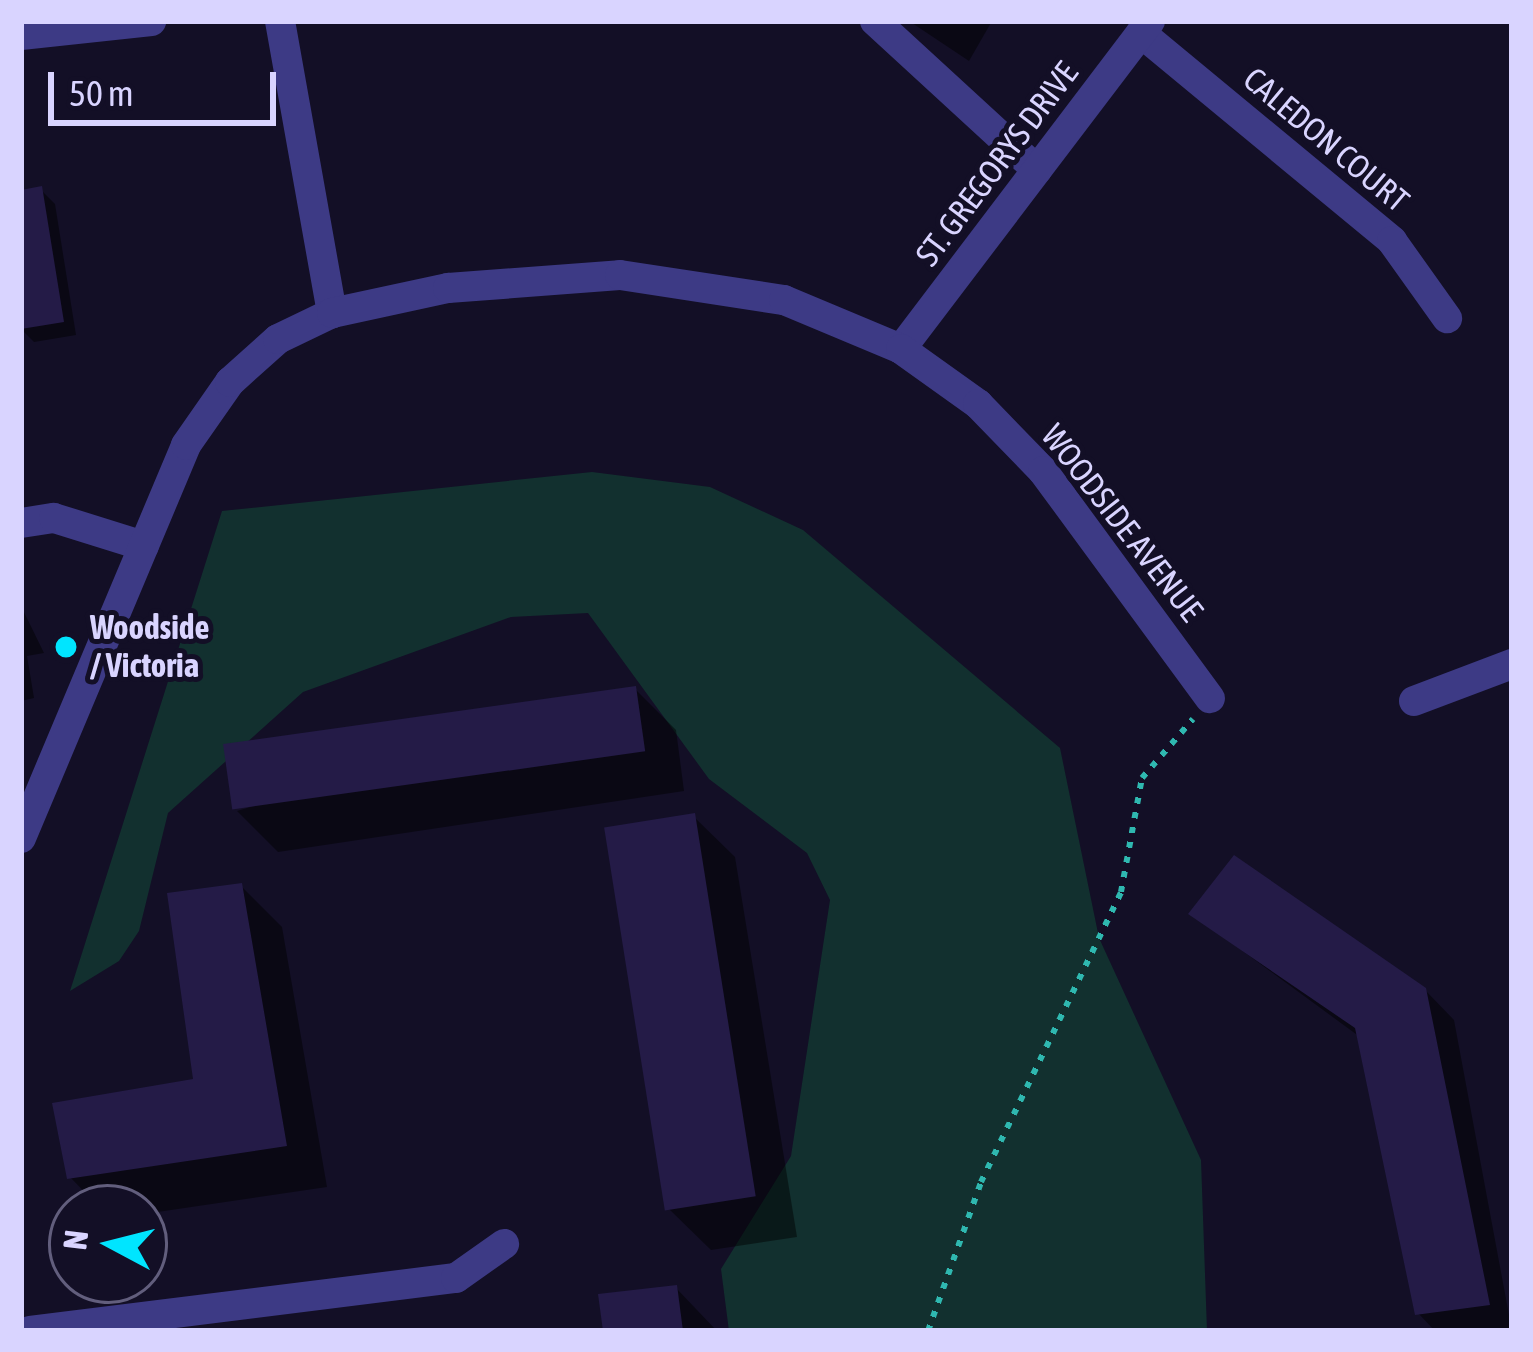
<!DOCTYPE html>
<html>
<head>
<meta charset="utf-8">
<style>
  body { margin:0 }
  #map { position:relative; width:1533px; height:1352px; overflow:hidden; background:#130f26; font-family:"Asap Condensed",sans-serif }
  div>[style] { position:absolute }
  .green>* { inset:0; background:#12302f }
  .shadow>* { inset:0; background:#0007 }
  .building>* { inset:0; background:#241b47; transform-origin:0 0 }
  .path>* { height:6px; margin-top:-3px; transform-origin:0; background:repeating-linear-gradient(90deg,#2fb8b0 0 6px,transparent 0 15px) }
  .minor>* { height:30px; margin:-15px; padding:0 15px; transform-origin:15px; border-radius:15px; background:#3d3a85 }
  .dots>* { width:33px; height:33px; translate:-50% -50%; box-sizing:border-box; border:6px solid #130f26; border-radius:50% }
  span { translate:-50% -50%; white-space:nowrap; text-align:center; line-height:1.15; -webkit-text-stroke:10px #130f26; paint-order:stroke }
  .street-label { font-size:33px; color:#d9d4ff }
  .poi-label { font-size:33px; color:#d9d4ff; font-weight:700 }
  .left { translate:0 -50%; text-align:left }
  .frame { position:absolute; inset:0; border:24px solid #d9d4ff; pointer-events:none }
  .north { position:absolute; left:48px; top:1184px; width:120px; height:120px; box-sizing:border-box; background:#130f26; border:3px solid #625e7d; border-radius:50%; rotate:277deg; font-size:33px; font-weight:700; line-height:48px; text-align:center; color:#d9d4ff }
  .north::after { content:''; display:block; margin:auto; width:42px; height:54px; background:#00e5ff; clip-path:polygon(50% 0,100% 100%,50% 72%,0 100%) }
  .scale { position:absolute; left:48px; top:72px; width:228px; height:54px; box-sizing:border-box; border:6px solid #d9d4ff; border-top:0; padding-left:15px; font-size:36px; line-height:42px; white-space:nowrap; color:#d9d4ff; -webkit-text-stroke:9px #130f26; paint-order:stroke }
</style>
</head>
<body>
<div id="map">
  <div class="green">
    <div style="clip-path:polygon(592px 472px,710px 487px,803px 530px,1060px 748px,1099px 938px,1201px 1160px,1207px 1331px,729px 1331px,721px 1269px,791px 1156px,830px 900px,807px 853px,709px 779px,588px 613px,511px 617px,303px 692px,168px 813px,139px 931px,119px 961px,70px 991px,222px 511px)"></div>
  </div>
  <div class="shadow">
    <div style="clip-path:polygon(909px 21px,992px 21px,969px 61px)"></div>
    <div style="clip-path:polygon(41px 190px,55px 204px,76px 335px,34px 342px,21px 329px,21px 193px)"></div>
    <div style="clip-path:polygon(21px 606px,44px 653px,27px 656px,34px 698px,21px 701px)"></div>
    <div style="clip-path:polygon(635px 689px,676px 730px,684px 791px,278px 852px,237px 811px)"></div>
    <div style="clip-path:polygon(693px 816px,735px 857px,797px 1237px,711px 1250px,669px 1209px)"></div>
    <div style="clip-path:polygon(241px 886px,282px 927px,327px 1187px,144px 1214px,100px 1208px,70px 1177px,197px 1081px)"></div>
    <div style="clip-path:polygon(1192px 914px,1425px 990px,1454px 1020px,1512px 1331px,1435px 1331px,1418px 1313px,1360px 1037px)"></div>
    <div style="clip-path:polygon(676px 1288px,717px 1331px,606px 1331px)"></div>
  </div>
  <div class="building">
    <div style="clip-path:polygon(42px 186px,64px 322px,21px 329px,21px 190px)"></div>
    <div style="left:636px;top:686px;width:66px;height:417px;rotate:82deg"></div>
    <div style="left:695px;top:813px;width:388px;height:92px;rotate:81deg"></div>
    <div style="clip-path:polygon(1234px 855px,1426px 988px,1490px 1305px,1415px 1315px,1355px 1028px,1188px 914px)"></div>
    <div style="clip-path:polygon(242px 883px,287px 1146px,67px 1179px,52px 1103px,193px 1079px,167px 893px)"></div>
    <div style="clip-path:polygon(677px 1285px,683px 1331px,603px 1331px,598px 1294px)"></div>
  </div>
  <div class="path">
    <div style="left:928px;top:1331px;width:158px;rotate:-70.4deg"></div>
    <div style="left:981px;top:1182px;width:322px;rotate:-64.2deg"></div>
    <div style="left:1121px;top:892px;width:116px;rotate:-79.6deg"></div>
    <div style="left:1142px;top:778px;width:78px;rotate:-49.2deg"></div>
  </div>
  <div class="minor">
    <div style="left:280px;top:21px;width:297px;rotate:79.9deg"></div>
    <div style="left:875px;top:21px;width:220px;rotate:42.6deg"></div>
    <div style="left:1141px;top:33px;width:326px;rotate:39.6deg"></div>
    <div style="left:1392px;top:241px;width:95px;rotate:54.5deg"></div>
    <div style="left:21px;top:35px;width:131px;rotate:-6.1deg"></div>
    <div style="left:901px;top:349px;width:412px;rotate:-52.8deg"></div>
    <div style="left:21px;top:523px;width:33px;rotate:-9deg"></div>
    <div style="left:54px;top:518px;width:94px;rotate:17.3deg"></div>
    <div style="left:1414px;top:701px;width:105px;rotate:-20.7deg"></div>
    <div style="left:21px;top:838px;width:426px;rotate:-67.2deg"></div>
    <div style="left:186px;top:445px;width:77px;rotate:-55.1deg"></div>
    <div style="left:230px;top:382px;width:64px;rotate:-41.9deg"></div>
    <div style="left:278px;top:339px;width:60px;rotate:-25.7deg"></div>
    <div style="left:332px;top:313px;width:119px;rotate:-12.2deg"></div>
    <div style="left:448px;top:288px;width:172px;rotate:-4.3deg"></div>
    <div style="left:620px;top:275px;width:166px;rotate:8.7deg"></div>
    <div style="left:784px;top:300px;width:127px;rotate:22.7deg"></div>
    <div style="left:901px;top:349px;width:95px;rotate:35.5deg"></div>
    <div style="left:978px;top:404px;width:93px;rotate:45.9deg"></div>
    <div style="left:1043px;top:471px;width:282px;rotate:53.7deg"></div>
    <div style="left:30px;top:1331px;width:429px;rotate:-7.1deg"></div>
    <div style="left:456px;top:1278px;width:59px;rotate:-35.3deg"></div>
  </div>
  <div class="dots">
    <div style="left:66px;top:647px;background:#00e5ff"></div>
  </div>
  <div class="street-label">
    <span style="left:1326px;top:140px;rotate:40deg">CALEDON COURT</span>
    <span style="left:997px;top:164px;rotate:-53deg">ST. GREGORYS DRIVE</span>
    <span style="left:1122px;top:523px;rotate:52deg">WOODSIDE AVENUE</span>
  </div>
  <div class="poi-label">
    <span class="left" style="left:90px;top:647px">Woodside<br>/ Victoria</span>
  </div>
  <div class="frame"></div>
  <div class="north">N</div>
  <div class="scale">50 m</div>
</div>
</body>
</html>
